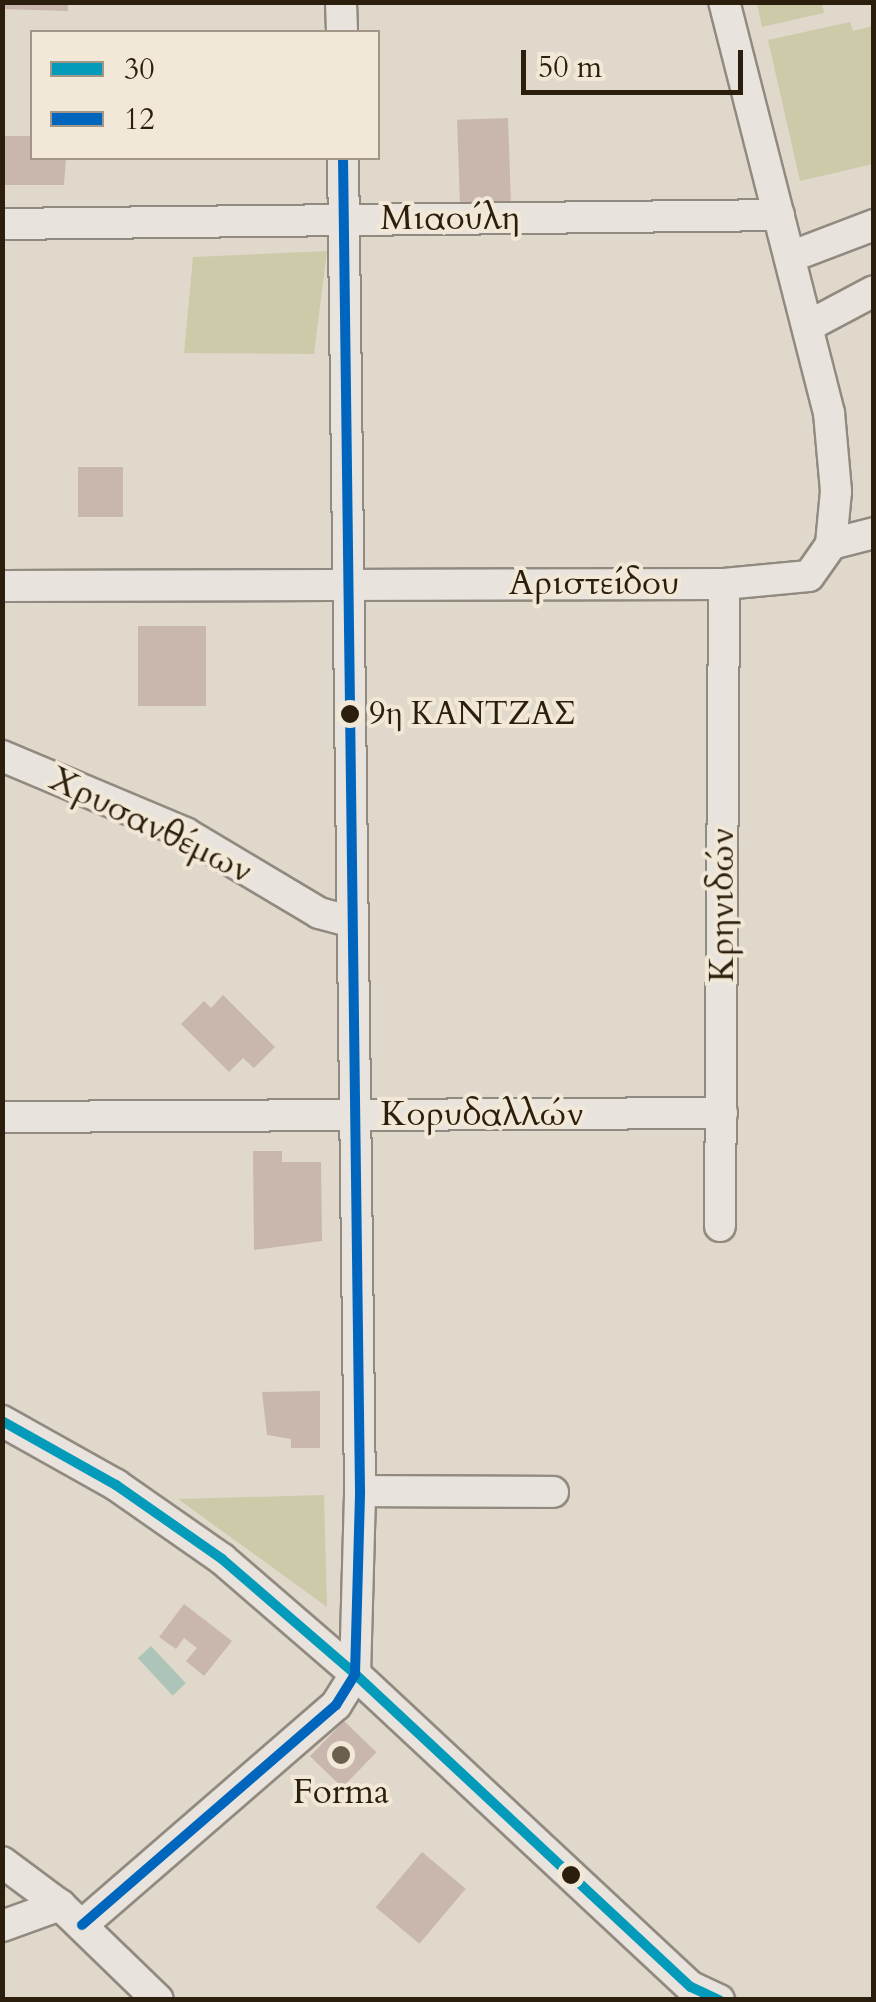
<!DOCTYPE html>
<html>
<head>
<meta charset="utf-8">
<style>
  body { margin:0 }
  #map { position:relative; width:876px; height:2002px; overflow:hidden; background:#e0d8ca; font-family:Cardo,serif }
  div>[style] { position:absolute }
  .green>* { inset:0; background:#cdcaa9 }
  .water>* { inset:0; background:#adc4b8; transform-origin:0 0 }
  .building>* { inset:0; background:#c9b7ae; transform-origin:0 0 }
  .roads { filter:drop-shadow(2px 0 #918a80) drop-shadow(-2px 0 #918a80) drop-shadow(0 2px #918a80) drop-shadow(0 -2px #918a80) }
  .minor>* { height:30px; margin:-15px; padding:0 15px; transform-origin:15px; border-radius:15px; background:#e8e3dc }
  .bus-1>* { height:10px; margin:-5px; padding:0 5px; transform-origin:5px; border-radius:5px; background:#049bbb }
  .bus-2>* { height:10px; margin:-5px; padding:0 5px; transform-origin:5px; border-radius:5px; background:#0065bd }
  .dots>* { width:28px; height:28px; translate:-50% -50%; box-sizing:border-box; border:5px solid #f1e8d7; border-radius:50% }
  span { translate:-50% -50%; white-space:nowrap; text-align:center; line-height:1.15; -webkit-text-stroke:8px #f1e8d7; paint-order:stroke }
  .bus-label { font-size:32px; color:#2c1e0c }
  .left { translate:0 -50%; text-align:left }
  .street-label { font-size:35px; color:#2c1e0c }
  .poi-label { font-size:35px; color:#2c1e0c }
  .frame { position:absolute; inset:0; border:5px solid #2c1e0c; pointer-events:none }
  .legend { position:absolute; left:30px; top:30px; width:350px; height:130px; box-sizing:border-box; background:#f1e8d7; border:2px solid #a29786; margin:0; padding:12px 18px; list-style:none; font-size:30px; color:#2c1e0c }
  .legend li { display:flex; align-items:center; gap:20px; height:50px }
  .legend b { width:50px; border:2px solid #a29786 }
  .scale { position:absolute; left:521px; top:50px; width:222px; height:45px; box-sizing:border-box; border:5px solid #2c1e0c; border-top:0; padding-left:12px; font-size:30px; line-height:35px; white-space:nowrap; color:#2c1e0c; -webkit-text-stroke:8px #f1e8d7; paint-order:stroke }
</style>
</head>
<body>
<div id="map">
  <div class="green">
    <div style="clip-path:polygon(757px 3px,822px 3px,824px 13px,762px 27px)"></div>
    <div style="clip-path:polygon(850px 22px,853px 31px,873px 26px,873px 164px,800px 181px,768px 40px)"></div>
    <div style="clip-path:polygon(327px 251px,314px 354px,184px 353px,193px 257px)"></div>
    <div style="clip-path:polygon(324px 1495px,327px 1607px,178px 1499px)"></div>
  </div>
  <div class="water">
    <div style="left:151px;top:1646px;width:51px;height:18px;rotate:47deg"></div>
  </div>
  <div class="building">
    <div style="clip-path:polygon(2px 2px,68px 2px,68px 11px,2px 9px)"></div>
    <div style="left:508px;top:118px;width:84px;height:51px;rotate:88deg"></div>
    <div style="clip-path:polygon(2px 136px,32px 136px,32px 158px,66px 158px,64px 185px,2px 185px)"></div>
    <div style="left:78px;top:467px;width:45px;height:50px"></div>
    <div style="left:138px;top:626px;width:68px;height:80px"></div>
    <div style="clip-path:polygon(223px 995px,275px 1047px,254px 1068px,243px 1058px,229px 1072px,181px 1024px,204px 1001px,211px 1008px)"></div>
    <div style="clip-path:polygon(253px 1151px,282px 1151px,282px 1162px,321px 1162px,322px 1241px,254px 1250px)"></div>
    <div style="clip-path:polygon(320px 1391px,320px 1448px,291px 1448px,291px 1439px,267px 1435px,262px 1392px)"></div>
    <div style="clip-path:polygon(184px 1604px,232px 1641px,204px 1676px,186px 1661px,197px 1648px,184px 1638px,176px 1649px,159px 1637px)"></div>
    <div style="left:344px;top:1721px;width:45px;height:49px;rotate:44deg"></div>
    <div style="left:422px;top:1852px;width:57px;height:72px;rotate:40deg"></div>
  </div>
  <div class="roads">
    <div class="minor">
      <div style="left:341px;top:2px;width:30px;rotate:88deg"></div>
      <div style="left:2px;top:224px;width:777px;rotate:-0.66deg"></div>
      <div style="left:790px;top:257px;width:90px;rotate:-20.9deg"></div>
      <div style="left:810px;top:325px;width:72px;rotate:-28deg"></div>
      <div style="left:831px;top:544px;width:44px;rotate:-14.3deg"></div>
      <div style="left:2px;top:586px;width:722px;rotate:-0.16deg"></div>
      <div style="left:724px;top:584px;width:85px;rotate:-5.4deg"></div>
      <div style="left:809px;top:576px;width:39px;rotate:-55deg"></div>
      <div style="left:831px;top:544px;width:53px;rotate:-84.6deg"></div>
      <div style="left:836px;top:491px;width:78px;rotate:-95.1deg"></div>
      <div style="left:829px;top:413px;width:424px;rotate:-104.3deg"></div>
      <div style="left:2px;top:756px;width:199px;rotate:22.8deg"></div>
      <div style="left:185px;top:833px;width:156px;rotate:30.8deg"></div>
      <div style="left:319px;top:913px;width:34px;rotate:15deg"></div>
      <div style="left:2px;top:1117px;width:720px;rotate:-0.32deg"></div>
      <div style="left:720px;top:1226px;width:642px;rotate:-89.64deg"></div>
      <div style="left:2px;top:1421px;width:131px;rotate:29.3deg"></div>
      <div style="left:116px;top:1485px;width:129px;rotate:34.9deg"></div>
      <div style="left:222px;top:1559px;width:176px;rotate:40.8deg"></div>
      <div style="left:355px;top:1674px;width:459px;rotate:43deg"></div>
      <div style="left:691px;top:1987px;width:31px;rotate:25deg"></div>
      <div style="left:360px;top:1491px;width:193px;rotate:0.3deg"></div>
      <div style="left:2px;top:1862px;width:72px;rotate:36.6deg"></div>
      <div style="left:60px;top:1905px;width:136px;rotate:44.1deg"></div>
      <div style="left:82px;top:1925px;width:336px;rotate:-40.9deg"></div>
      <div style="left:336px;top:1705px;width:36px;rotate:-58deg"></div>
      <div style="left:355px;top:1674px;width:183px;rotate:-88.4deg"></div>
      <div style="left:360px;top:1491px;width:1333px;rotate:-90.73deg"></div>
      <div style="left:2px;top:1926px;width:62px;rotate:-19.9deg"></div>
    </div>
  </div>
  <div class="bus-1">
    <div style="left:2px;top:1421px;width:131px;rotate:29.3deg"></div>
    <div style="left:116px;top:1485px;width:129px;rotate:34.9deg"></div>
    <div style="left:222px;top:1559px;width:176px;rotate:40.8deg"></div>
    <div style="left:355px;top:1674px;width:459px;rotate:43deg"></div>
    <div style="left:691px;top:1987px;width:31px;rotate:25deg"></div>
  </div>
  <div class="bus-2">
    <div style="left:82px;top:1925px;width:336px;rotate:-40.9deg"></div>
    <div style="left:336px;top:1705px;width:36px;rotate:-58deg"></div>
    <div style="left:355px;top:1674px;width:183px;rotate:-88.4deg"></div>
    <div style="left:360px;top:1491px;width:1333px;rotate:-90.73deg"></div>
  </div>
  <div class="dots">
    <div style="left:350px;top:714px;background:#2c1e0c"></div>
    <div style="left:341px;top:1755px;background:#6b5f4e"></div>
    <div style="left:571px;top:1875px;background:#2c1e0c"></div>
  </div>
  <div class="bus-label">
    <span class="left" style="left:369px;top:714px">9η ΚΑΝΤΖΑΣ</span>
  </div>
  <div class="street-label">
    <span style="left:450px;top:218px">Μιαούλη</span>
    <span style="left:594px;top:583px">Αριστείδου</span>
    <span style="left:151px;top:825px;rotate:26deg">Χρυσανθέμων</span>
    <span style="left:722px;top:905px;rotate:-90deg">Kρηνιδών</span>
    <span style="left:482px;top:1114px">Κορυδαλλών</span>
  </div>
  <div class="poi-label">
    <span style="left:341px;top:1792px">Forma</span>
  </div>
  <div class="frame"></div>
  <ul class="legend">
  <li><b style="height:12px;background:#049bbb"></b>30</li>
  <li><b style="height:12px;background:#0065bd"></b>12</li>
  </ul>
  <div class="scale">50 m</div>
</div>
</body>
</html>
